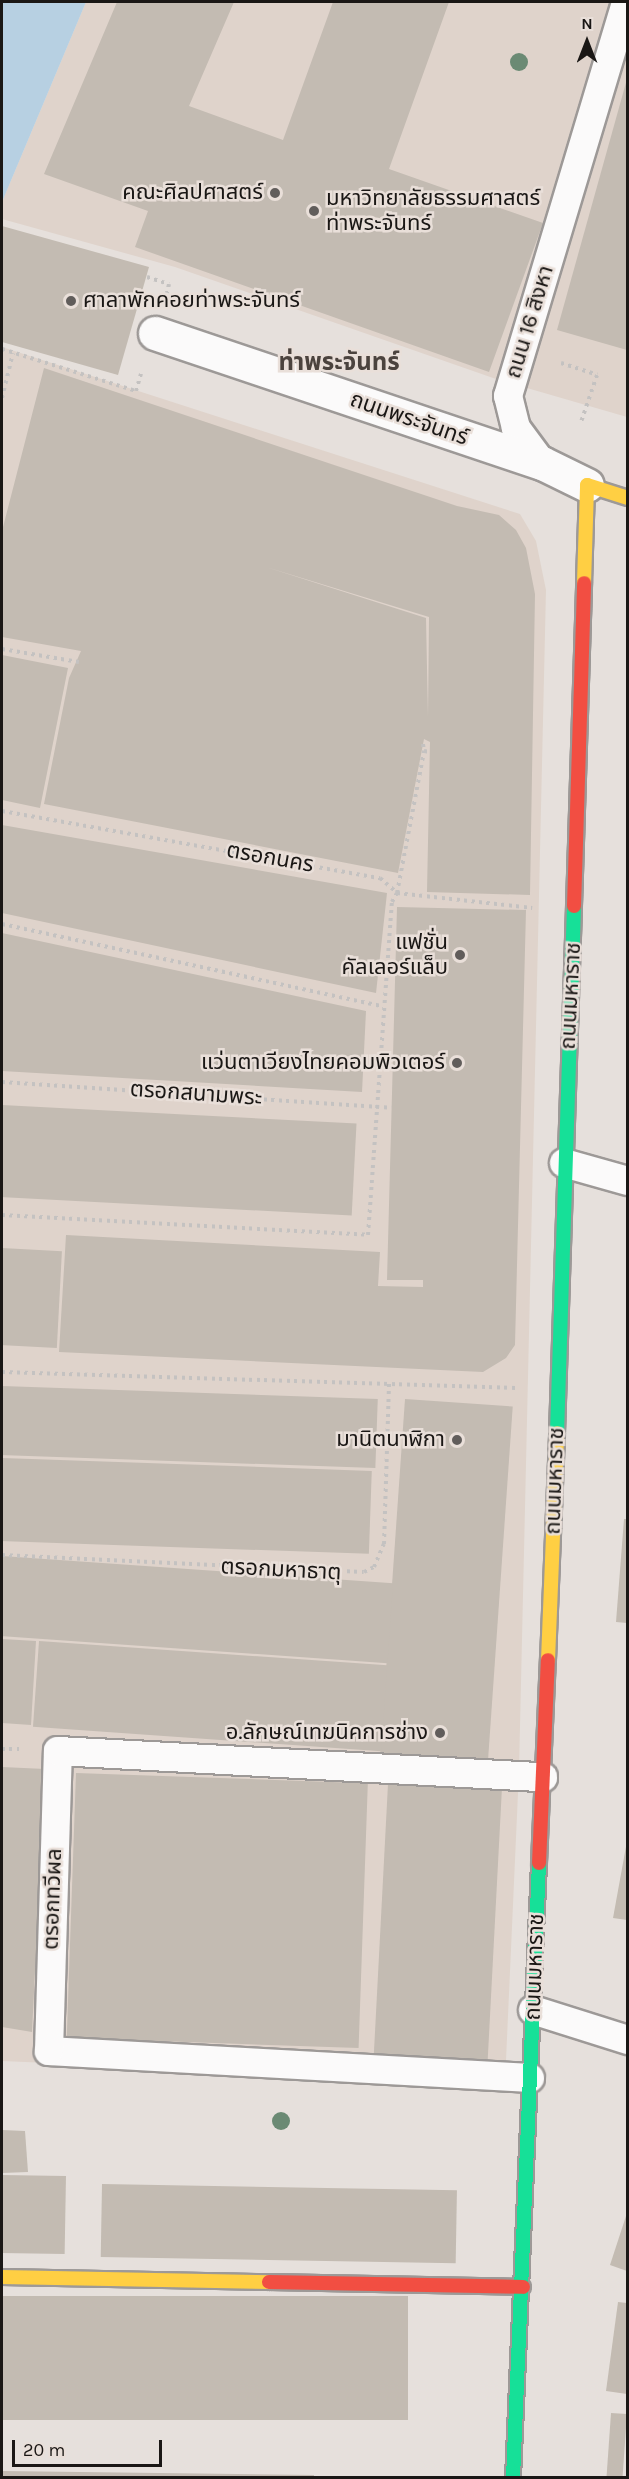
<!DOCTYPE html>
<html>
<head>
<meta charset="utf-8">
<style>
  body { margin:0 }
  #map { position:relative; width:629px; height:2479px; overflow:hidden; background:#e6e0dc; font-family:Karla,"Noto Sans Thai",sans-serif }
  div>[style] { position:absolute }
  .built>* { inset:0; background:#dfd3cb }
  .water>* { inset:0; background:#b7d0e2 }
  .building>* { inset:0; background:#c3bbb2; transform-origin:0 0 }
  .path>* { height:4px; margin-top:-2px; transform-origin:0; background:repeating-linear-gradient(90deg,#c4c2c1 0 3px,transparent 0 7.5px) }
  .roads { filter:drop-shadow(2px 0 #9d9997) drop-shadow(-2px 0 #9d9997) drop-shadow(0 2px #9d9997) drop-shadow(0 -2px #9d9997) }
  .lane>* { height:28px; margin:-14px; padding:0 14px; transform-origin:14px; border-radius:14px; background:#fbfafa }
  .street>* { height:33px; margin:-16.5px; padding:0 16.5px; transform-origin:16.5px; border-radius:16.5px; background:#fbfafa }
  .fast>* { height:14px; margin:-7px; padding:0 7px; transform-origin:7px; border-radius:7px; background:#16e098 }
  .slow>* { height:14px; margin:-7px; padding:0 7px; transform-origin:7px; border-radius:7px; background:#ffcf43 }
  .jam>* { height:14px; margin:-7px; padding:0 7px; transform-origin:7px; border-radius:7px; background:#f24e42 }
  .trees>* { width:18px; height:18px; margin:-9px; border-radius:50%; background:#6b8a74 }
  .dots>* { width:16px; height:16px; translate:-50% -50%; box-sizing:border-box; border:3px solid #e9dfd9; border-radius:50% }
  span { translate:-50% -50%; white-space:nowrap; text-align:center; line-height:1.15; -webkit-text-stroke:5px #e9dfd9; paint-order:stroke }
  .poi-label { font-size:22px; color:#1a1715 }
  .right { translate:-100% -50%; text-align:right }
  .left { translate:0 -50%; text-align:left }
  .street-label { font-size:22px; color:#1a1715 }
  .neighbourhood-label { font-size:24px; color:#4b433e; font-weight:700 }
  .frame { position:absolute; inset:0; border:3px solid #1a1715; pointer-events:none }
  .north { position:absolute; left:557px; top:12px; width:60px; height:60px; -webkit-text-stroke:4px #e9dfd9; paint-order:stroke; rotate:0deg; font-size:16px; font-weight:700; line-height:24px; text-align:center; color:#1a1715 }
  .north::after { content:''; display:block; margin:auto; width:21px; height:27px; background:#1a1715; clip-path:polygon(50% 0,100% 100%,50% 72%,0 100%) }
  .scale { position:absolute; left:12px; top:2440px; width:150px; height:27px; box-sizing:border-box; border:3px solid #1a1715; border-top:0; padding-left:8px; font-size:18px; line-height:21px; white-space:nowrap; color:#1a1715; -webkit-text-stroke:4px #e9dfd9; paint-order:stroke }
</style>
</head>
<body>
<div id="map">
  <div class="built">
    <div style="clip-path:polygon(86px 2px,627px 2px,627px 417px,496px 379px,175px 267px,2px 219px,2px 202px)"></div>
    <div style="clip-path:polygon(2px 347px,520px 514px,536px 541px,546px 590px,519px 1771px,505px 2083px,2px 2061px)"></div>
  </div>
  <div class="water">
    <div style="clip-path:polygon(2px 2px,86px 2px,2px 202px)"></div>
  </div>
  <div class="building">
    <div style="clip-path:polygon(117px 2px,234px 2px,189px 106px,283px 140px,333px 2px,449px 2px,389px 169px,543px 223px,489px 372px,135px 247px,148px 211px,44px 174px)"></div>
    <div style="clip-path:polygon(627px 79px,627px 350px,557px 330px)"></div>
    <div style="clip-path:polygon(2px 226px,149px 267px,118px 375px,2px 342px)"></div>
    <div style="clip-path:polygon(evenodd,44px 368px,457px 506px,499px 515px,516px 530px,526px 548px,535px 594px,530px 895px,427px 892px,430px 742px,424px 739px,398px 873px,44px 804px,69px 678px,81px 651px,2px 637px,2px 531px,44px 368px,266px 567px,429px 617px,428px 717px,426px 618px,266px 567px)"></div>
    <div style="clip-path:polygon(2px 655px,68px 668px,40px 808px,2px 800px)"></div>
    <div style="clip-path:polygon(2px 825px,387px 893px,376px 993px,2px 913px)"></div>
    <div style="clip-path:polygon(397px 907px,526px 910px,515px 1345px,506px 1358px,483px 1372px,59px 1352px,66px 1235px,380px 1252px,378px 1286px,423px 1287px,423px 1280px,387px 1280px)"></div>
    <div style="clip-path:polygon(2px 933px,366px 1011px,362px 1092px,2px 1071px)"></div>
    <div style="left:2px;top:1105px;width:355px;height:92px;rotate:3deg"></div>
    <div style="left:2px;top:1248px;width:60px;height:97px;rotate:3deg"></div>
    <div style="left:2px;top:1386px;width:376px;height:69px;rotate:2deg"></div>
    <div style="left:405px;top:1399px;width:108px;height:357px;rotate:4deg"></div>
    <div style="left:2px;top:1458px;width:370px;height:83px;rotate:2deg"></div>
    <div style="clip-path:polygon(624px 1519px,627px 1519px,627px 1623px,616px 1622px)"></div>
    <div style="left:2px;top:1556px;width:392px;height:80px;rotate:4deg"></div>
    <div style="clip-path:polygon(2px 1639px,36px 1641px,31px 1725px,2px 1723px)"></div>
    <div style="left:39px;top:1641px;width:349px;height:86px;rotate:4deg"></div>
    <div style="clip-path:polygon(2px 1767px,45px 1769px,32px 2032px,2px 2027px)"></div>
    <div style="left:76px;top:1773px;width:292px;height:265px;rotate:2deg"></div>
    <div style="left:388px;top:1784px;width:114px;height:279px;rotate:3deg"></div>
    <div style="clip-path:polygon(627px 1841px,627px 1920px,613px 1918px)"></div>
    <div style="clip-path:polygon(2px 2130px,25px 2131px,28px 2172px,2px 2173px)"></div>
    <div style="left:2px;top:2175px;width:64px;height:78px;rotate:1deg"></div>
    <div style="left:102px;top:2184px;width:355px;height:73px;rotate:1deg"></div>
    <div style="clip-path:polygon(627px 2213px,627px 2271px,610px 2265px)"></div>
    <div style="left:2px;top:2296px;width:406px;height:124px"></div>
    <div style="clip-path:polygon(618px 2302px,627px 2303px,627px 2394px,606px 2391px)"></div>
    <div style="left:611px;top:2413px;width:16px;height:65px;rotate:4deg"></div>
    <div style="clip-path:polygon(2px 2471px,314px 2475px,314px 2478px,2px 2478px)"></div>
  </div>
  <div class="path">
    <div style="left:147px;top:277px;width:23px;rotate:18deg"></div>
    <div style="left:169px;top:284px;width:9px;rotate:103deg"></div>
    <div style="left:2px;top:349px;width:140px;rotate:17.4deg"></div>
    <div style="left:136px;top:391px;width:18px;rotate:-74deg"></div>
    <div style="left:561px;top:363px;width:38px;rotate:18deg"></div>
    <div style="left:597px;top:375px;width:50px;rotate:108.8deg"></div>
    <div style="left:2px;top:398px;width:46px;rotate:-76.3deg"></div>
    <div style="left:2px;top:649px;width:78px;rotate:9.6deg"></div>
    <div style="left:423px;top:744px;width:7px;rotate:82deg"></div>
    <div style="left:424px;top:751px;width:6px;rotate:9deg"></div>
    <div style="left:2px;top:811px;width:384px;rotate:10.1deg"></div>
    <div style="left:380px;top:878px;width:23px;rotate:41deg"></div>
    <div style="left:397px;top:893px;width:136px;rotate:6.3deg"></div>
    <div style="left:2px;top:924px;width:389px;rotate:12.2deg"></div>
    <div style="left:2px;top:1082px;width:390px;rotate:3.8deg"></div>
    <div style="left:2px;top:1215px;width:367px;rotate:3.1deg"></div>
    <div style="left:368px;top:1235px;width:334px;rotate:-85.9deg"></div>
    <div style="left:392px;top:902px;width:10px;rotate:-61deg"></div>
    <div style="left:397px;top:893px;width:145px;rotate:-79.2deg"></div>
    <div style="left:2px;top:1372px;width:514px;rotate:1.78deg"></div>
    <div style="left:2px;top:1555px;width:362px;rotate:2.7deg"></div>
    <div style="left:364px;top:1572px;width:11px;rotate:-27deg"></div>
    <div style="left:374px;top:1567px;width:25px;rotate:-67deg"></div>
    <div style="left:384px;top:1544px;width:161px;rotate:-88.2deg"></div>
    <div style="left:2px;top:1749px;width:17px"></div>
  </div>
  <div class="roads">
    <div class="lane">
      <div style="left:542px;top:463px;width:44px;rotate:-126.6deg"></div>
      <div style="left:516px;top:428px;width:33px;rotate:-104deg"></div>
      <div style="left:508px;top:396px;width:411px;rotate:-73.3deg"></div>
      <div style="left:564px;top:1163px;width:66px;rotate:15.7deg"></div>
      <div style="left:533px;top:2010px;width:100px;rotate:17.5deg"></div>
      <div style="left:530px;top:2078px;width:482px;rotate:-176.8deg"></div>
      <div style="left:49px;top:2051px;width:300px;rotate:-88.3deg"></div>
      <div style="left:58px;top:1751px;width:486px;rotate:3.1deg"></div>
    </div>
    <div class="street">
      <div style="left:155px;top:333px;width:408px;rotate:18.6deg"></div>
      <div style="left:542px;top:463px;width:50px;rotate:26.1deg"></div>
    </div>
    <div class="fast">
      <div style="left:557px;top:1433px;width:527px;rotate:-88.15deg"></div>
      <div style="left:513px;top:2478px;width:616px;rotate:-87.58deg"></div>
    </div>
    <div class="slow">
      <div style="left:584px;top:583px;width:98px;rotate:-88.2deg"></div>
      <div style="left:587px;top:485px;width:43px;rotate:17.6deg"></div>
      <div style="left:548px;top:1660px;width:227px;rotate:-87.7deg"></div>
      <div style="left:2px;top:2277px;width:267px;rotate:1.1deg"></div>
    </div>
    <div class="jam">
      <div style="left:574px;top:906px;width:323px;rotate:-88.2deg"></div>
      <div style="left:539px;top:1863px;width:203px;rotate:-87.5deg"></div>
      <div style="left:269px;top:2282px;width:254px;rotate:1.1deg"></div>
    </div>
  </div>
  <div class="trees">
    <div style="left:519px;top:62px"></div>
    <div style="left:281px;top:2121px"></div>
  </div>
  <div class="dots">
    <div style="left:275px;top:193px;background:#615d5b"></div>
    <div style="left:314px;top:211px;background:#615d5b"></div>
    <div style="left:71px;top:301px;background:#615d5b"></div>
    <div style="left:460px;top:955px;background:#615d5b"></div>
    <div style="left:457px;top:1063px;background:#615d5b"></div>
    <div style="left:457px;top:1440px;background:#615d5b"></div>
    <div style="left:440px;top:1733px;background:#615d5b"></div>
  </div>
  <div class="poi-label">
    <span class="right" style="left:263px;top:193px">คณะศิลปศาสตร์</span>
    <span class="left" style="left:326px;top:211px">มหาวิทยาลัยธรรมศาสตร์<br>ท่าพระจันทร์</span>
    <span class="left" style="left:83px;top:301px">ศาลาพักคอยท่าพระจันทร์</span>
    <span class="right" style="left:448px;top:955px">แฟชั่น<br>คัลเลอร์แล็บ</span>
    <span class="right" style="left:445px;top:1063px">แว่นตาเวียงไทยคอมพิวเตอร์</span>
    <span class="right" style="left:445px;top:1440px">มานิตนาฬิกา</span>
    <span class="right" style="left:428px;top:1733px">อ.ลักษณ์เทฆนิคการช่าง</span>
  </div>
  <div class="street-label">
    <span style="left:530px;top:322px;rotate:-73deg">ถนน 16 สิงหา</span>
    <span style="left:409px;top:419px;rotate:19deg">ถนนพระจันทร์</span>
    <span style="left:270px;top:858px;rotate:10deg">ตรอกนคร</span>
    <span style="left:571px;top:996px;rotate:-87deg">ถนนมหาราช</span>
    <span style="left:196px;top:1094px;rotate:4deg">ตรอกสนามพระ</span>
    <span style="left:555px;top:1481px;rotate:-88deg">ถนนมหาราช</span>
    <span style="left:281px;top:1570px;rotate:3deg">ตรอกมหาธาตุ</span>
    <span style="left:53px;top:1899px;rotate:-88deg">ตรอกทวีผล</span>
    <span style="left:535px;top:1967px;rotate:-88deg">ถนนมหาราช</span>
  </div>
  <div class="neighbourhood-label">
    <span style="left:339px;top:363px">ท่าพระจันทร์</span>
  </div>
  <div class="frame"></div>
  <div class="north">N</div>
  <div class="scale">20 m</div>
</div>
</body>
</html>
